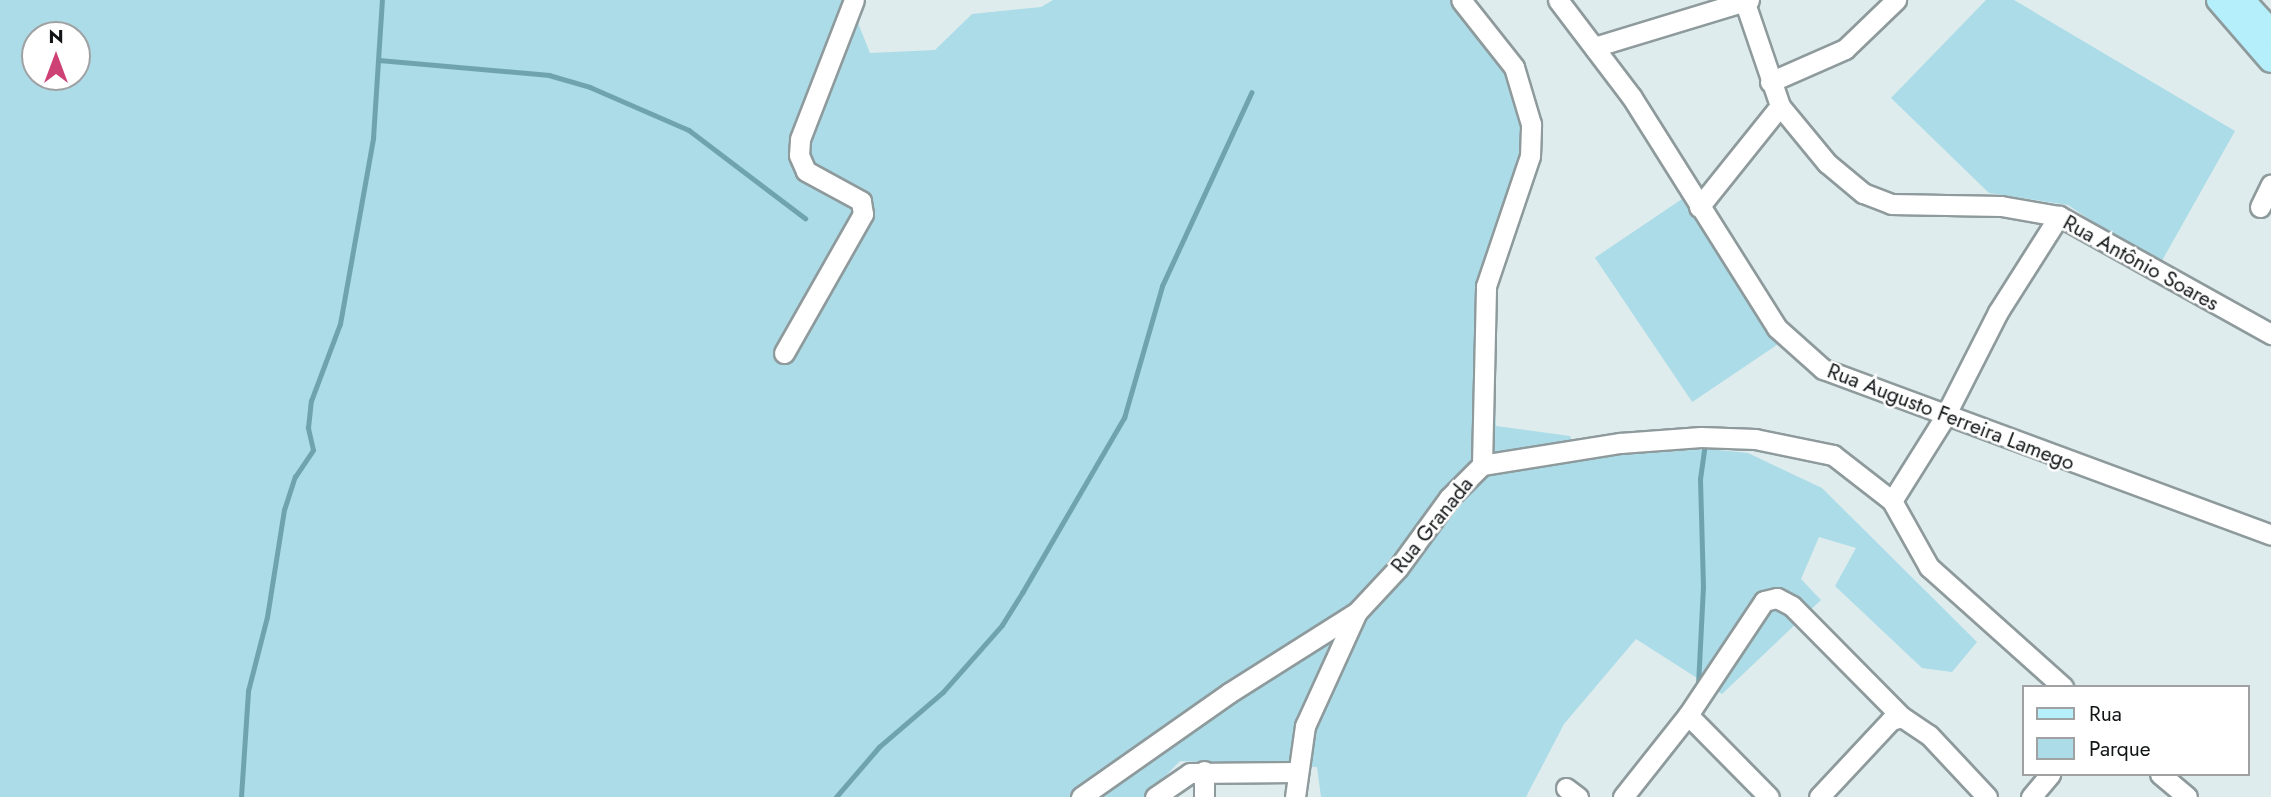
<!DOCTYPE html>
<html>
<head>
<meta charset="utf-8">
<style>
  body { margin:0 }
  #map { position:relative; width:2271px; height:797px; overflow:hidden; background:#dfecee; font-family:Jost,sans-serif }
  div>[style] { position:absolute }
  .green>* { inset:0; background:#abdce7; transform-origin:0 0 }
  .stream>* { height:4.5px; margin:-2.25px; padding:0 2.25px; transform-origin:2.25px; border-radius:2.25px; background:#6fa4af }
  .roads { filter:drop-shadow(2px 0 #8e9a9c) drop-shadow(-2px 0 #8e9a9c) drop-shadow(0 2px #8e9a9c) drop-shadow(0 -2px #8e9a9c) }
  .minor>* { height:19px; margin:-9.5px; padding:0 9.5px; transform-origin:9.5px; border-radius:9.5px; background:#fff }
  .major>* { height:24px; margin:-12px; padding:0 12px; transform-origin:12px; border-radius:12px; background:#b4effb }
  span { translate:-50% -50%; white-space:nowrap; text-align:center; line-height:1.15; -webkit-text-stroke:5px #fff; paint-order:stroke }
  .street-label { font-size:21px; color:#111516 }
  .legend { position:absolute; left:2022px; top:685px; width:228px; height:91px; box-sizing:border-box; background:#fff; border:2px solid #a0a1a2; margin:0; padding:9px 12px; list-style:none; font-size:21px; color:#111516 }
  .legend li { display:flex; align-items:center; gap:14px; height:35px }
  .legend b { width:35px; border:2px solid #a0a1a2 }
  .north { position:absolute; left:21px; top:21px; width:70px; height:70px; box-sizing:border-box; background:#fff; border:2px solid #a0a1a2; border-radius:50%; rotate:0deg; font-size:19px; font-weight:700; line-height:28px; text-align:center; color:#111516 }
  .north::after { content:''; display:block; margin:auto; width:24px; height:32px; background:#cd4174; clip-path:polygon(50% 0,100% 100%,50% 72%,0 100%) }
</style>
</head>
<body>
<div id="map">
  <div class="green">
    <div style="clip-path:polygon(evenodd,0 0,849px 0,870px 53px,935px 50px,972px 14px,1041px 7px,1053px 0,1462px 0,1505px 49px,1532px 93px,1528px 163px,1489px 276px,1496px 426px,1570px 436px,1578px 458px,1708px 449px,1748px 453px,1822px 488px,1977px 642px,1952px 672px,1922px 668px,1835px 586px,1856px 548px,1819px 537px,1801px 579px,1821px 600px,1722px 694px,1636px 639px,1564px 724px,1526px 797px,1321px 797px,1317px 767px,1180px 761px,1145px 797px,0 797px,0 0,35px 35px,77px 35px,77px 77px,35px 77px,35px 35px)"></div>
    <div style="clip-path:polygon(1986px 0,2014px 0,2235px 131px,2159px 266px,2068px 205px,1989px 193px,1891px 98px)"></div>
    <div style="left:1682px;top:199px;width:174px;height:105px;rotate:56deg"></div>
  </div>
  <div class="stream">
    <div style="left:379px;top:60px;width:171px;rotate:5deg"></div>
    <div style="left:549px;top:75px;width:43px;rotate:16.3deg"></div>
    <div style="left:590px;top:87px;width:108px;rotate:23.5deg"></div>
    <div style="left:689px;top:130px;width:146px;rotate:37.2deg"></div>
    <div style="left:1698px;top:685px;width:98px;rotate:-87.1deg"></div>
    <div style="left:1703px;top:587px;width:108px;rotate:-91.6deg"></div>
    <div style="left:1700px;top:479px;width:34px;rotate:-82deg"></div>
    <div style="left:241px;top:797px;width:106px;rotate:-86.2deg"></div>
    <div style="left:248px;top:691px;width:76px;rotate:-75.6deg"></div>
    <div style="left:267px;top:617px;width:108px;rotate:-81deg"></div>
    <div style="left:284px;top:510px;width:35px;rotate:-72deg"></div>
    <div style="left:295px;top:477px;width:32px;rotate:-56deg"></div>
    <div style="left:313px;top:450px;width:23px;rotate:-103deg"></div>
    <div style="left:308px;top:428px;width:27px;rotate:-84deg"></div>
    <div style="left:311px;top:401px;width:82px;rotate:-69.4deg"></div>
    <div style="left:340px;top:324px;width:189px;rotate:-79.9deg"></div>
    <div style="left:373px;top:138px;width:138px;rotate:-86.3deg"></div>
    <div style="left:836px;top:797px;width:66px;rotate:-49.3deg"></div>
    <div style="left:879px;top:747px;width:84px;rotate:-40.7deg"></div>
    <div style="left:943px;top:692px;width:89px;rotate:-48.6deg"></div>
    <div style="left:1002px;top:625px;width:38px;rotate:-58deg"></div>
    <div style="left:1022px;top:593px;width:203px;rotate:-59.8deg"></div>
    <div style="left:1124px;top:418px;width:137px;rotate:-73.9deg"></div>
    <div style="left:1162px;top:286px;width:213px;rotate:-65.2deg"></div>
  </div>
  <div class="roads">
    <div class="minor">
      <div style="left:1558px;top:0;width:121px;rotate:52.8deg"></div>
      <div style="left:1631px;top:96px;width:274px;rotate:57.8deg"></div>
      <div style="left:1777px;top:328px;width:62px;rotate:41.7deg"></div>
      <div style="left:1823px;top:369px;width:478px;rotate:20.3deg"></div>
      <div style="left:1744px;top:0;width:112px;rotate:71.2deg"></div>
      <div style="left:1780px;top:106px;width:74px;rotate:50.5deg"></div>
      <div style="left:1827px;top:163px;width:47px;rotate:39.8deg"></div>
      <div style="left:1863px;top:193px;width:30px;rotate:21deg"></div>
      <div style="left:1891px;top:204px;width:110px;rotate:1deg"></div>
      <div style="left:2001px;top:206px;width:59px;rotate:9.8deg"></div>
      <div style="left:2059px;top:216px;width:243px;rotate:29.1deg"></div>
      <div style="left:1594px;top:47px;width:162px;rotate:-16.9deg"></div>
      <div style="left:1770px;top:82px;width:82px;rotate:-23.7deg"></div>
      <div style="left:1845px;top:49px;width:71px;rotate:-43.9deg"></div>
      <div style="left:1699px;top:207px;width:129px;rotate:-51.3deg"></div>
      <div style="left:2260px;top:207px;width:25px;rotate:-64deg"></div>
      <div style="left:784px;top:353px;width:160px;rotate:-60.4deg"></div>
      <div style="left:863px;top:214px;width:13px;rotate:-99deg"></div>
      <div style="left:861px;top:201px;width:63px;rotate:-151.4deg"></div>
      <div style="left:806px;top:171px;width:17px;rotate:-114deg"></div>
      <div style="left:799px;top:155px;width:16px;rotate:-86deg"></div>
      <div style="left:800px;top:139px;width:149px;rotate:-68.8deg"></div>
      <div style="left:1482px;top:465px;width:140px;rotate:-9.1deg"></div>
      <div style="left:1620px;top:443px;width:81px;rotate:-4.2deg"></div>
      <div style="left:1701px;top:437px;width:54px;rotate:2.1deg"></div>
      <div style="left:1755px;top:439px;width:80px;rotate:11.6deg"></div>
      <div style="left:1833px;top:455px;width:75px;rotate:37.9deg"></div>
      <div style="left:1892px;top:501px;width:76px;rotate:60.7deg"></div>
      <div style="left:1929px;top:567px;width:180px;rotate:41.8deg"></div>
      <div style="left:1892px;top:501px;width:98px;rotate:-57.9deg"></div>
      <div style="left:1944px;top:418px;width:119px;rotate:-63deg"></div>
      <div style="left:1998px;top:312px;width:114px;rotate:-57.6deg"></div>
      <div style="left:1688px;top:715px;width:115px;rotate:45.4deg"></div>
      <div style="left:2160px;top:774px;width:35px;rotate:40deg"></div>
      <div style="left:1566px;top:788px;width:15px;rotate:37deg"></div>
      <div style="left:1081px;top:797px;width:181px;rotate:-35.1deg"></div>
      <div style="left:1229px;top:693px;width:151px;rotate:-32.3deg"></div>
      <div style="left:1357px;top:612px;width:60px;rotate:-47deg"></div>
      <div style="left:1398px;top:568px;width:87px;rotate:-53.9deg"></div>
      <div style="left:1449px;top:498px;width:47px;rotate:-45deg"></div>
      <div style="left:1482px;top:465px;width:179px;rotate:-88.7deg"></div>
      <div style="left:1486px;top:286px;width:137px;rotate:-71.3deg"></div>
      <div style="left:1530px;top:156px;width:32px;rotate:-88deg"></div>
      <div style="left:1531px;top:124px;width:59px;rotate:-106.6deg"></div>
      <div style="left:1514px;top:67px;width:85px;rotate:-128.3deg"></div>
      <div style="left:1155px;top:797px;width:42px;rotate:-34.4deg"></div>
      <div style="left:1190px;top:773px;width:107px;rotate:-0.5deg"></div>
      <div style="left:1204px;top:797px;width:26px;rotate:-90deg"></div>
      <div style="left:1295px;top:797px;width:72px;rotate:-82deg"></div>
      <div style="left:1305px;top:726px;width:123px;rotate:-65.5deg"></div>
      <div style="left:1623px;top:797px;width:105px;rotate:-51.6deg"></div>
      <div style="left:1688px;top:715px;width:137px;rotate:-56.3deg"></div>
      <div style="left:1764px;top:601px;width:13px;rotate:-13deg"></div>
      <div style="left:1777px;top:598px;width:17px;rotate:28deg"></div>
      <div style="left:1792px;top:606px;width:156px;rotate:45.3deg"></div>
      <div style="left:1819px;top:797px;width:105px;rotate:-46.9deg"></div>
      <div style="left:1891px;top:720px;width:11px;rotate:-15deg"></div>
      <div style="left:1902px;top:717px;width:32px;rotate:34deg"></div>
      <div style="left:1929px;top:735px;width:85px;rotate:46.9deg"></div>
      <div style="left:2031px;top:797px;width:30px;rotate:-50deg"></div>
    </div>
    <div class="major">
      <div style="left:2219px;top:0;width:79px;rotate:49.1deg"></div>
      <div style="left:2242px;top:0;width:43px;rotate:47.8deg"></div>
    </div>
  </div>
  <div class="street-label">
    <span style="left:2141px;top:263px;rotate:29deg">Rua Antônio Soares</span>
    <span style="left:1951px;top:417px;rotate:21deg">Rua Augusto Ferreira Lamego</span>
    <span style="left:1432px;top:525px;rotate:-51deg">Rua Granada</span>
  </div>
  <ul class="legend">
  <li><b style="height:9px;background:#b4effb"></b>Rua</li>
  <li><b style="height:19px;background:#abdce7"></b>Parque</li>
  </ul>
  <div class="north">N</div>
</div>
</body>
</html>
